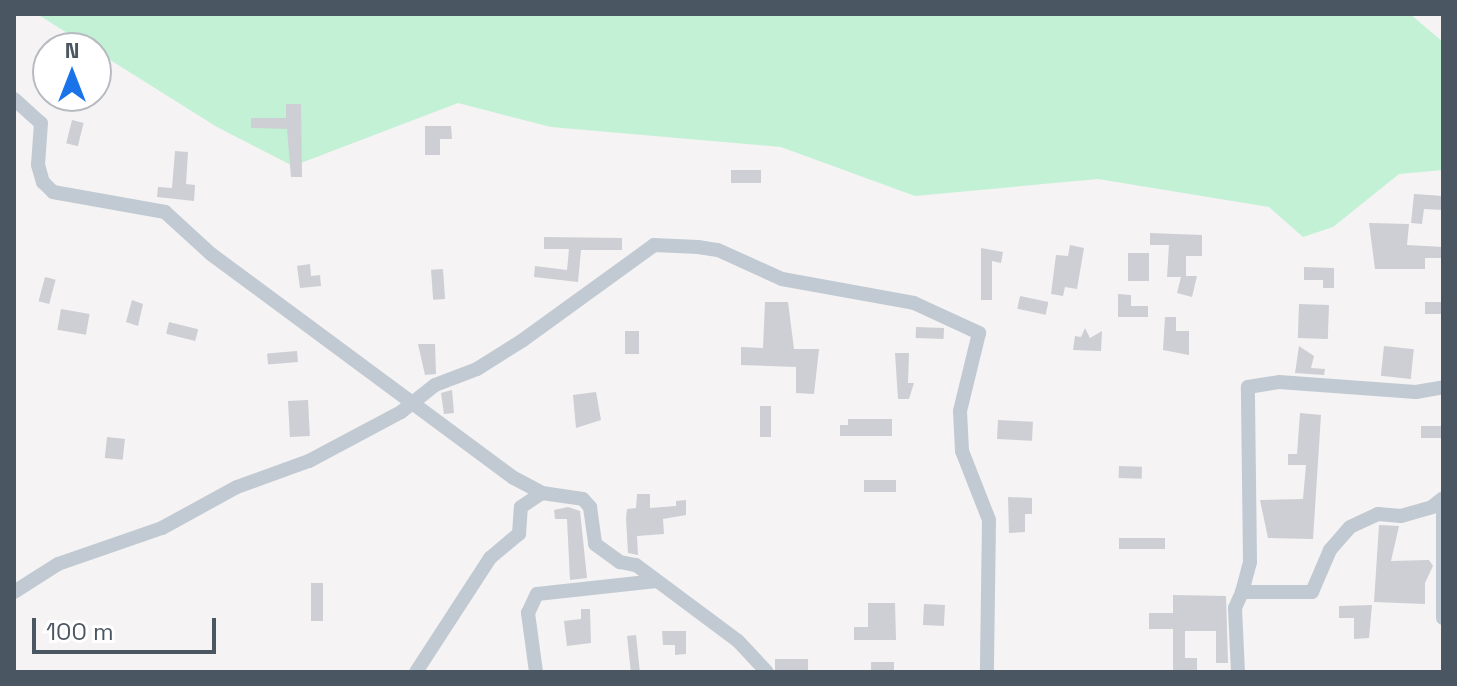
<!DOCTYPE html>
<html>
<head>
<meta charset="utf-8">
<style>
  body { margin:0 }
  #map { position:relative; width:1457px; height:686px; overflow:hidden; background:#f5f3f3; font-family:"Space Grotesk",sans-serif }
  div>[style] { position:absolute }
  .green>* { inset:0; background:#c3f1d5 }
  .building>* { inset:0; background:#cdcfd5; transform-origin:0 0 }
  .minor>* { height:14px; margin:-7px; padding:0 7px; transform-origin:7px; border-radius:7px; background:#c1cad2 }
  span { translate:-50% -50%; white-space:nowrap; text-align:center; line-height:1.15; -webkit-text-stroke:7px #fff; paint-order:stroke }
  .frame { position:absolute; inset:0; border:16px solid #4a5661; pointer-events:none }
  .north { position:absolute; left:32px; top:32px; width:80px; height:80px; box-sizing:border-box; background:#fff; border:2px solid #b7bbc0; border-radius:50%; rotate:0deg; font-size:22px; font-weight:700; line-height:32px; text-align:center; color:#4a5661 }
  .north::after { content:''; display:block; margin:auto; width:28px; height:36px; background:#1a73e8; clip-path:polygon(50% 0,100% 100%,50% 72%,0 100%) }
  .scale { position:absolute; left:32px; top:618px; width:184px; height:36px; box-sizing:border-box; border:4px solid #4a5661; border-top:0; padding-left:10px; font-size:24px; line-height:28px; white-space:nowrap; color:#4a5661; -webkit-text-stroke:6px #fff; paint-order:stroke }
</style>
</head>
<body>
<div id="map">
  <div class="green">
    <div style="clip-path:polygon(37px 14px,1410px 14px,1443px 42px,1443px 170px,1399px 174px,1333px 227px,1303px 237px,1269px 207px,1098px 179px,915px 196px,781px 147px,551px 127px,458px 103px,293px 166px,217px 127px)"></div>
  </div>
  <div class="building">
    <div style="clip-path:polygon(286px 104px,301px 104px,302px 177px,291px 177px,287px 129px,251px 128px,251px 118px,286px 118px)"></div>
    <div style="left:72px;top:120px;width:12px;height:24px;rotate:14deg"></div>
    <div style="clip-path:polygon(425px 126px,451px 126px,452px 139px,440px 139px,440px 155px,425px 155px)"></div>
    <div style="clip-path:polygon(175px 151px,188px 152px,186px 184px,195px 185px,194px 201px,157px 197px,158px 187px,172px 188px)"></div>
    <div style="left:731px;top:170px;width:30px;height:13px"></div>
    <div style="clip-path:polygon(1414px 194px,1443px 196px,1443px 210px,1424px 209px,1422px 224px,1411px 223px)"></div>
    <div style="clip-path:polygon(1369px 223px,1409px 224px,1407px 245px,1443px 247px,1443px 258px,1425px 258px,1425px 269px,1375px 269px)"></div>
    <div style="clip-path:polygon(1150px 233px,1202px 235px,1202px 256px,1186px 256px,1186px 276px,1197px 276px,1192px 297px,1177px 293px,1181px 277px,1167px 277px,1169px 245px,1150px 245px)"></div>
    <div style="clip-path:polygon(544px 237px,622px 238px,622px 250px,581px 250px,578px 282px,534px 277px,535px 266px,567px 270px,569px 249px,544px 249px)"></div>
    <div style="clip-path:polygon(1070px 245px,1084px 248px,1077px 289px,1065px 287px,1063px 296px,1051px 294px,1056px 255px,1068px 256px)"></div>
    <div style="clip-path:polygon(981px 248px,1003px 252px,1001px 263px,992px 261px,992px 300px,981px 300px)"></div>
    <div style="left:1128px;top:253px;width:21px;height:28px"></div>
    <div style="clip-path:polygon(310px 264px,311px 276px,320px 275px,321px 286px,300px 288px,297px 266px)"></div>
    <div style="clip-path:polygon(1304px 267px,1334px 268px,1334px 288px,1323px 288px,1323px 280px,1304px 280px)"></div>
    <div style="left:443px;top:269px;width:30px;height:12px;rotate:86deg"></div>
    <div style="left:45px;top:277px;width:11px;height:25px;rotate:15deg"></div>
    <div style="clip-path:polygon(1118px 294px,1131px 295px,1131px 306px,1148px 306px,1148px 317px,1118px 317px)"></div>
    <div style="left:1020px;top:296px;width:29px;height:13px;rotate:12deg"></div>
    <div style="clip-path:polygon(132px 300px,143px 304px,138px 326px,126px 322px)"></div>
    <div style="clip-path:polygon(765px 302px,788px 302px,794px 349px,819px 349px,814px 394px,796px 393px,796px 367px,741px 365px,741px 347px,763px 348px)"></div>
    <div style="left:1425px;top:302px;width:18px;height:12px"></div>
    <div style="left:1299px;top:304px;width:30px;height:34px;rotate:2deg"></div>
    <div style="left:61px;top:309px;width:29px;height:21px;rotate:10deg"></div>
    <div style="clip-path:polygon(1165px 317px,1176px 317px,1176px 331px,1189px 331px,1189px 355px,1163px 350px)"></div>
    <div style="left:169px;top:322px;width:30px;height:12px;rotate:14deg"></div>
    <div style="left:916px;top:327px;width:28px;height:11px;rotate:2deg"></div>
    <div style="clip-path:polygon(1085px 328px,1090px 338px,1102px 331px,1101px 351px,1073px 350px,1075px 336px,1081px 337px)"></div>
    <div style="left:639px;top:331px;width:23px;height:14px;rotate:90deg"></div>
    <div style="clip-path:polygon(418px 344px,435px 344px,436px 374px,425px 375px)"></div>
    <div style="clip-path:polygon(1299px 346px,1314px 356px,1311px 368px,1325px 369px,1324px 375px,1295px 373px)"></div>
    <div style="left:1384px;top:346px;width:30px;height:30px;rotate:6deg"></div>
    <div style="left:297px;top:351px;width:11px;height:30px;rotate:85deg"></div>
    <div style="clip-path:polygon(895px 353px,909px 353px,908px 383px,914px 383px,909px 399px,898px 399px)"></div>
    <div style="clip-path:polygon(452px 390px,454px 413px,444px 414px,441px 393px)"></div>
    <div style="clip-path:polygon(596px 392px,601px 420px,576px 428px,573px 395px)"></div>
    <div style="left:308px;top:400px;width:36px;height:20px;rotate:87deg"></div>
    <div style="left:760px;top:406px;width:11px;height:31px"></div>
    <div style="clip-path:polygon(1300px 413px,1321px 415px,1313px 539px,1268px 538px,1260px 500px,1303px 499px,1306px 465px,1288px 465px,1288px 454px,1297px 454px)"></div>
    <div style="clip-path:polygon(848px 419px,892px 419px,892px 436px,840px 436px,840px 425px,848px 425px)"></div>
    <div style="left:998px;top:420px;width:35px;height:19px;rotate:3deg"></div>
    <div style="left:1421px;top:426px;width:22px;height:12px"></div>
    <div style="left:107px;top:437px;width:18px;height:21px;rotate:6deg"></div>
    <div style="left:1119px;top:466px;width:23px;height:12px;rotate:2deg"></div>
    <div style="left:864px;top:480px;width:32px;height:12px"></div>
    <div style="clip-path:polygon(637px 494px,650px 494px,650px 508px,676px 506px,676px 501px,686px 500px,686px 515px,663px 519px,664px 534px,637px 536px,638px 555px,628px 553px,626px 518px,627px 509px,636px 508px)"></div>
    <div style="clip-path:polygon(1008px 497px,1032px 498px,1032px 514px,1025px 514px,1025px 532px,1009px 533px)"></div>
    <div style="clip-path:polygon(568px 507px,580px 511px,587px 578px,570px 580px,567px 519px,555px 519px,554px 510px)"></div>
    <div style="clip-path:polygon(1379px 525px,1399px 526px,1391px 561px,1429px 560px,1433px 566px,1425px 583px,1425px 604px,1374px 602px)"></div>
    <div style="left:1119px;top:538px;width:46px;height:11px"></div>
    <div style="left:311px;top:583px;width:12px;height:38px"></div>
    <div style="clip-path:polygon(1173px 595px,1226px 596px,1228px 663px,1216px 663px,1216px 631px,1185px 631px,1185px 658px,1197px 658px,1197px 672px,1173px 672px,1173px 629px,1149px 629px,1149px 613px,1173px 613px)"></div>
    <div style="clip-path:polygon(868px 603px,895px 603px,896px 640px,854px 640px,854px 627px,868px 627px)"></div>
    <div style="left:924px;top:604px;width:21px;height:21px;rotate:3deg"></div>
    <div style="clip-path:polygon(1372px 605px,1369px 638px,1354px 639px,1354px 618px,1339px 618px,1339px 606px)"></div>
    <div style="clip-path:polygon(581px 609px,590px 609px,591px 643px,567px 646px,564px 621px,581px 619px)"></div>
    <div style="clip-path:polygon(662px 631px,686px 631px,686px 654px,675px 655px,675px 645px,663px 645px)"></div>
    <div style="left:636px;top:635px;width:37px;height:9px;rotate:84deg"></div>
    <div style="left:775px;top:659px;width:33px;height:13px"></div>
    <div style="left:894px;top:662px;width:10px;height:23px;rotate:90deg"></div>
  </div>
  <div class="minor">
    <div style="left:14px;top:99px;width:36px;rotate:42deg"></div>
    <div style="left:41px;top:123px;width:42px;rotate:94.1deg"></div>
    <div style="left:38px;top:165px;width:18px;rotate:74deg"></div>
    <div style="left:43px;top:182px;width:14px;rotate:45deg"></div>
    <div style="left:53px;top:192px;width:114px;rotate:10.1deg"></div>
    <div style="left:165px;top:212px;width:62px;rotate:42.4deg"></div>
    <div style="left:211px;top:254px;width:377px;rotate:36.5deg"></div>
    <div style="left:514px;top:478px;width:32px;rotate:28deg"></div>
    <div style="left:542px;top:493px;width:41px;rotate:8.3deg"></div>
    <div style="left:583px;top:499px;width:11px;rotate:49deg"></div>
    <div style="left:590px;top:507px;width:37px;rotate:82deg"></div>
    <div style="left:595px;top:544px;width:31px;rotate:36deg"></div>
    <div style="left:620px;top:562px;width:16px;rotate:11deg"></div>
    <div style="left:636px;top:565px;width:127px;rotate:36.7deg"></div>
    <div style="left:738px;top:641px;width:42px;rotate:46.9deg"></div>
    <div style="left:1443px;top:508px;width:110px;rotate:90deg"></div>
    <div style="left:14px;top:592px;width:52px;rotate:-32.5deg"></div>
    <div style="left:58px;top:564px;width:110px;rotate:-19.1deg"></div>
    <div style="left:162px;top:528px;width:85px;rotate:-28.7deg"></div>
    <div style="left:237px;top:487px;width:77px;rotate:-19.9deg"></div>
    <div style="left:309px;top:461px;width:104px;rotate:-28deg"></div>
    <div style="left:401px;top:412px;width:43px;rotate:-38.5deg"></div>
    <div style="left:435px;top:385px;width:45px;rotate:-20.9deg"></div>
    <div style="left:477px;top:369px;width:54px;rotate:-32.2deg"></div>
    <div style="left:523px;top:340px;width:162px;rotate:-35.9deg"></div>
    <div style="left:654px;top:245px;width:44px;rotate:2.6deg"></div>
    <div style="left:698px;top:247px;width:20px;rotate:9deg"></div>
    <div style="left:718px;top:250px;width:70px;rotate:24.4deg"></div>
    <div style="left:782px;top:279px;width:134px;rotate:10.3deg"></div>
    <div style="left:914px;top:303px;width:72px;rotate:24.8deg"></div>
    <div style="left:979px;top:333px;width:80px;rotate:103.7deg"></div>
    <div style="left:960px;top:411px;width:40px;rotate:87.1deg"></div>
    <div style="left:962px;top:451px;width:74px;rotate:68.6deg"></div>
    <div style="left:989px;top:520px;width:152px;rotate:90.8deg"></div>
    <div style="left:1242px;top:592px;width:31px;rotate:-75deg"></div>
    <div style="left:1250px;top:562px;width:175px;rotate:-90.7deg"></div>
    <div style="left:1248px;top:387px;width:31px;rotate:-9deg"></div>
    <div style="left:1279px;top:382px;width:137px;rotate:4.2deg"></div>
    <div style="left:1416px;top:392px;width:27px;rotate:-10deg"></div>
    <div style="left:416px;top:672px;width:136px;rotate:-57deg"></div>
    <div style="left:490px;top:558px;width:38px;rotate:-40deg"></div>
    <div style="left:519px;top:534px;width:27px;rotate:-86deg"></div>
    <div style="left:521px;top:507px;width:25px;rotate:-34deg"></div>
    <div style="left:536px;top:672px;width:60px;rotate:-97.7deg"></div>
    <div style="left:528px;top:613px;width:21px;rotate:-65deg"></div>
    <div style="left:537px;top:594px;width:120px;rotate:-6.2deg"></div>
    <div style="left:1238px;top:672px;width:64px;rotate:-92.7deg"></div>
    <div style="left:1235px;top:608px;width:17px;rotate:-66deg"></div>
    <div style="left:1242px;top:592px;width:70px"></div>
    <div style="left:1312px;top:592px;width:46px;rotate:-66.8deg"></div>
    <div style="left:1330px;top:550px;width:30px;rotate:-49deg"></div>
    <div style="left:1350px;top:527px;width:31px;rotate:-25deg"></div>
    <div style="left:1378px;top:514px;width:23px;rotate:5deg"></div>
    <div style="left:1401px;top:516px;width:32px;rotate:-16deg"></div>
    <div style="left:1432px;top:507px;width:14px;rotate:-39deg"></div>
  </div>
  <div class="frame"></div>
  <div class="north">N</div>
  <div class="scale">100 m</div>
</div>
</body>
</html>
